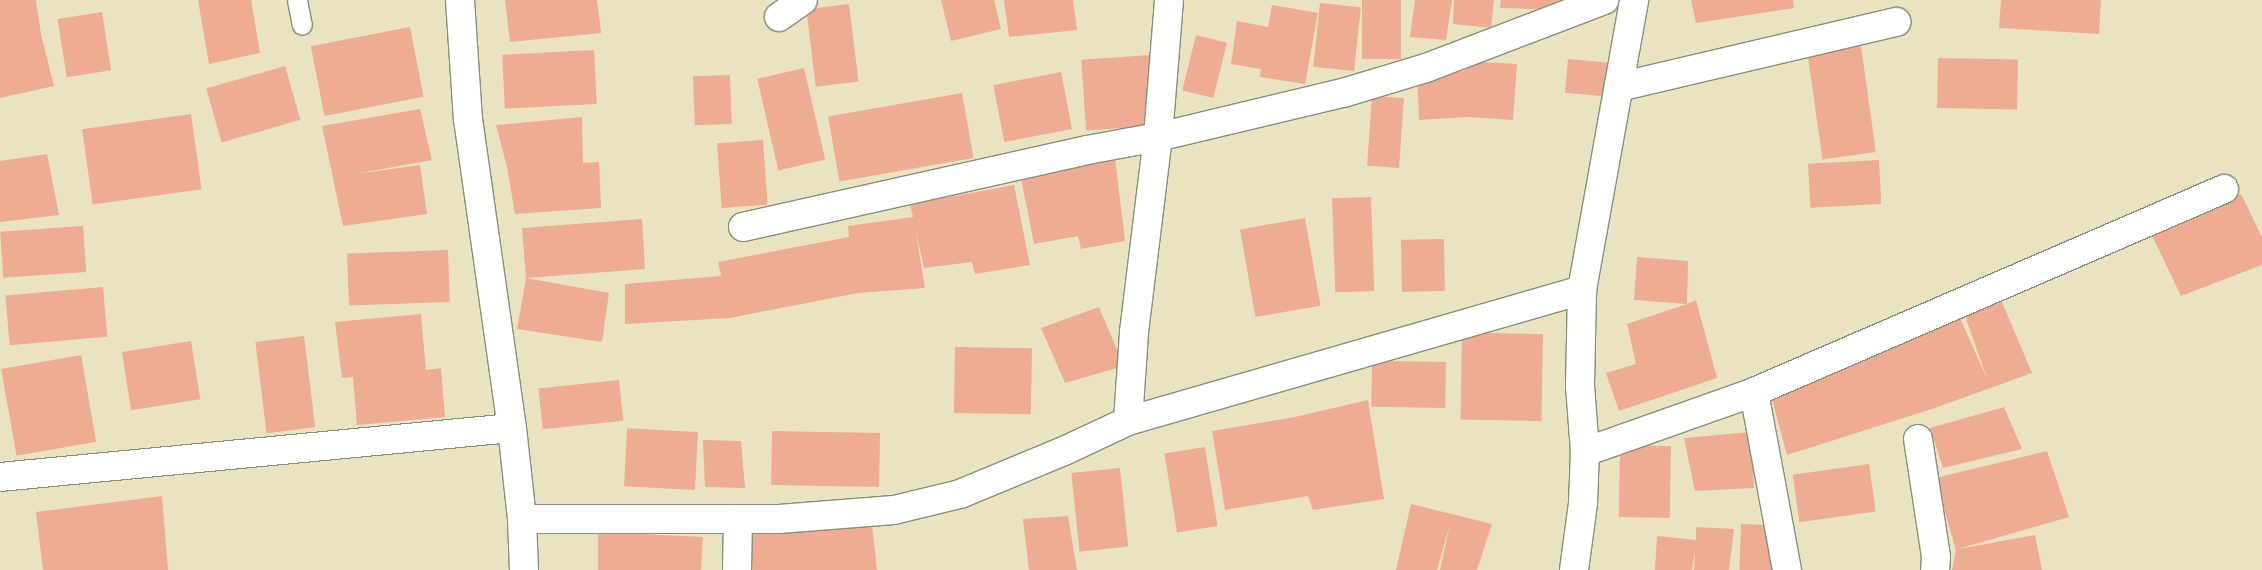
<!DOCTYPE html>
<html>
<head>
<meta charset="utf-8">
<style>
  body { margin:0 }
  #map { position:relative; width:2262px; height:570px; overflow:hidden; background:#eae3c2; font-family:Mynerve,sans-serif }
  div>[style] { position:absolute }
  .building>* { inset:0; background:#eeac92; transform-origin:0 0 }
  .roads { filter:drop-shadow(1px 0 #84907b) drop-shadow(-1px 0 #84907b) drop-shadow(0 1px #84907b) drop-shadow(0 -1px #84907b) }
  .lane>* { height:19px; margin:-9.5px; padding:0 9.5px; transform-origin:9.5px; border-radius:9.5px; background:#fff }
  .street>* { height:28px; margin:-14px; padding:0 14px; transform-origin:14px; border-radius:14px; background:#fff }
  span { translate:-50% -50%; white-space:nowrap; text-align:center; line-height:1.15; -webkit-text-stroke:5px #fdfcf7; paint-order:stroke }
</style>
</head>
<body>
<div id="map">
  <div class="building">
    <div style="clip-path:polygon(0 0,36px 0,41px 34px,54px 86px,0 98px)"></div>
    <div style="clip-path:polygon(198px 0,251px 0,260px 53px,209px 64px)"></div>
    <div style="clip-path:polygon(505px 0,597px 0,601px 33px,510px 42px)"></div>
    <div style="clip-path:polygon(941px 0,994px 0,1001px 29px,951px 41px)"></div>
    <div style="clip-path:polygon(1004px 0,1073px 0,1077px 30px,1009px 37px)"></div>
    <div style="left:1362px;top:0;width:39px;height:59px"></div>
    <div style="clip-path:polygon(1415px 0,1452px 0,1446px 40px,1410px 37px)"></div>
    <div style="clip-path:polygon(1454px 0,1494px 0,1491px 28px,1453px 24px)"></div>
    <div style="clip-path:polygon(1501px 0,1563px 0,1562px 10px,1500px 8px)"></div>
    <div style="clip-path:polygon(1691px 0,1793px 0,1794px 8px,1696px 23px)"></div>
    <div style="clip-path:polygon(2001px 0,2101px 0,2099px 34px,1999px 28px)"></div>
    <div style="left:1320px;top:3px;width:41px;height:64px;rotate:6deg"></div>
    <div style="left:849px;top:4px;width:78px;height:43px;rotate:83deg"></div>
    <div style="clip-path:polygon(1272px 5px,1318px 13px,1305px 84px,1260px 77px,1261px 69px,1231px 64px,1237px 21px,1268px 27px)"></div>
    <div style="left:102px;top:12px;width:59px;height:45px;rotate:81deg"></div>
    <div style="left:410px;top:27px;width:71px;height:101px;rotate:79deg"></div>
    <div style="left:1196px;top:35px;width:32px;height:57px;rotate:14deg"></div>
    <div style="left:1861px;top:46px;width:107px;height:54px;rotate:82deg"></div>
    <div style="left:594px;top:50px;width:54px;height:92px;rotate:87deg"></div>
    <div style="left:1149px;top:55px;width:71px;height:68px;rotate:86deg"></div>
    <div style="left:1938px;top:58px;width:80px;height:50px;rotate:1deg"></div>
    <div style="left:1568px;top:59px;width:45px;height:34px;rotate:5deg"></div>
    <div style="clip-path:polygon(1464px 61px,1517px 64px,1513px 120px,1466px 117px,1419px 120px,1417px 73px,1464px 71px)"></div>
    <div style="left:285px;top:66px;width:56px;height:82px;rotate:74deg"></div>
    <div style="left:804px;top:68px;width:94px;height:48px;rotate:77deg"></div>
    <div style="left:1061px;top:72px;width:58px;height:69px;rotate:79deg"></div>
    <div style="left:730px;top:75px;width:49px;height:37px;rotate:88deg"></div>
    <div style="left:962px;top:93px;width:66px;height:136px;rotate:80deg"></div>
    <div style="left:1372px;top:96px;width:32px;height:70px;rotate:4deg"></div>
    <div style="clip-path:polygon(420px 109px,432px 160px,355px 174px,420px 165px,427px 214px,343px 226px,322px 126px)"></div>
    <div style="left:191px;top:114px;width:76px;height:110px;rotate:82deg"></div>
    <div style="clip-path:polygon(582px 117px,583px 163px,599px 162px,601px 208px,515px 214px,507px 167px,496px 125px)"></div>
    <div style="left:763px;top:140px;width:65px;height:46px;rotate:86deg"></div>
    <div style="clip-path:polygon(47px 154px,59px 215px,0 222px,0 161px)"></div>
    <div style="clip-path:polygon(1115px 158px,1125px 241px,1081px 249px,1078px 236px,1034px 244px,1021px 178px)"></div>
    <div style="left:1879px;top:160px;width:44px;height:71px;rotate:87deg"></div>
    <div style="clip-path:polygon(1014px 185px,1030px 265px,975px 274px,972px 262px,924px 268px,916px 232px,925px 288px,858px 293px,730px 318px,625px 324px,625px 284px,721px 276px,723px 284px,718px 262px,849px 237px,848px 226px,913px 217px,909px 201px,960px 195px)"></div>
    <div style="clip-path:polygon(2241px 194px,2262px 237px,2262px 265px,2181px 296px,2149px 229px)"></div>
    <div style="left:1371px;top:197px;width:94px;height:39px;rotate:88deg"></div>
    <div style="left:1305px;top:218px;width:89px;height:66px;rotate:80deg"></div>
    <div style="clip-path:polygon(642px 219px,645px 269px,526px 278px,609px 293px,602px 342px,517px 329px,526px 278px,522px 228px)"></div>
    <div style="left:83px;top:226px;width:46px;height:83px;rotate:86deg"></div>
    <div style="left:1444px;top:239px;width:52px;height:43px;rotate:89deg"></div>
    <div style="left:448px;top:250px;width:52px;height:101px;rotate:88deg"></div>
    <div style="clip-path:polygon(1637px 257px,1688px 261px,1687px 304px,1696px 300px,1717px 378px,1619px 411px,1606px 373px,1636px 364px,1627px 324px,1687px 304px,1634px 300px)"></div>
    <div style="left:103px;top:287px;width:50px;height:98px;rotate:85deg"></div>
    <div style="clip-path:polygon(2002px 302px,2032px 373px,1935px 408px,1787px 455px,1769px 388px,1957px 311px,1988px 381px,1965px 316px)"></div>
    <div style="clip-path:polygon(1099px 307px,1124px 366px,1065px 383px,1041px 328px)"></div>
    <div style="clip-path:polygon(421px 314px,426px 370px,441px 368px,445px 417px,357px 425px,353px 377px,342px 378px,335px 322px)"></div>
    <div style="left:1543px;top:334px;width:87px;height:81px;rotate:91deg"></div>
    <div style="left:304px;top:336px;width:92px;height:49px;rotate:83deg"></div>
    <div style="left:191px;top:341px;width:59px;height:70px;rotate:81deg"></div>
    <div style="left:955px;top:347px;width:77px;height:66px;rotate:1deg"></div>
    <div style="left:81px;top:355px;width:88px;height:81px;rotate:80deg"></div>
    <div style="left:1446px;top:362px;width:46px;height:74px;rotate:91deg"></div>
    <div style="left:619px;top:380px;width:41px;height:81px;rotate:84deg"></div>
    <div style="clip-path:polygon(1368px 400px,1384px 499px,1313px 510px,1308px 496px,1225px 510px,1212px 431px,1295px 417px)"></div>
    <div style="clip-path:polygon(2004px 407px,2022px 449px,1943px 468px,1930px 428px)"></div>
    <div style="left:698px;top:432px;width:58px;height:71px;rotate:93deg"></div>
    <div style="clip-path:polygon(1751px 432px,1754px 488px,1695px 491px,1684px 438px)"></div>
    <div style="left:880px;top:433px;width:54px;height:108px;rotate:91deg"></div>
    <div style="clip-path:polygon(703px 440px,741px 441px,745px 488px,705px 487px)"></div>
    <div style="left:1620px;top:445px;width:51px;height:72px;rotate:1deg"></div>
    <div style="left:1205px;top:447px;width:80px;height:41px;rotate:81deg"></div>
    <div style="clip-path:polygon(2047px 451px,2069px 517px,1958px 549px,2035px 535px,2042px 570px,1952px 570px,1956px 550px,1935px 478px)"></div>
    <div style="left:1869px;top:464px;width:48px;height:77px;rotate:82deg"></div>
    <div style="left:1120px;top:468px;width:79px;height:49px;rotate:84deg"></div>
    <div style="clip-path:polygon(162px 496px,168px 570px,43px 570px,36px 512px)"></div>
    <div style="clip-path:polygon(1411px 504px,1492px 524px,1477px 570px,1440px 570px,1450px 524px,1437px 570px,1396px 570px)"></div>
    <div style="clip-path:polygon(1068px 516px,1077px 570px,1029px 570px,1023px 519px)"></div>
    <div style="left:1741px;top:524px;width:35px;height:46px;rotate:2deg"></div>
    <div style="clip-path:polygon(872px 525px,877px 570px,746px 570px,742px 535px)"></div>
    <div style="clip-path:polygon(1696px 527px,1734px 529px,1729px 570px,1694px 570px,1695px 549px,1692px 570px,1655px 570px,1657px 536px,1696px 540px)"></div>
    <div style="clip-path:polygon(598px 532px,703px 537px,701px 570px,598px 570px)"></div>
  </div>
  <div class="roads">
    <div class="lane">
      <div style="left:297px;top:0;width:25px;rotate:79deg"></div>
    </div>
    <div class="street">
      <div style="left:460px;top:0;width:119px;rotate:86.2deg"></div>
      <div style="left:468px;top:119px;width:312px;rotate:81.9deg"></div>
      <div style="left:512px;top:428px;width:92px;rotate:83.7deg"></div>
      <div style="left:522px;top:519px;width:51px;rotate:87.8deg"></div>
      <div style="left:779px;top:17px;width:29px;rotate:-35deg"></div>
      <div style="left:1619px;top:87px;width:285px;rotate:-13.2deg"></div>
      <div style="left:743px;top:227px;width:353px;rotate:-12.6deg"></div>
      <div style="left:1087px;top:150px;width:72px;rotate:-10.4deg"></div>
      <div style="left:1158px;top:137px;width:190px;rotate:-13.4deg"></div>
      <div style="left:1343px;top:93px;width:87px;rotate:-16.8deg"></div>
      <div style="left:1426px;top:68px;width:191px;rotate:-20.9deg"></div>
      <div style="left:1754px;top:392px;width:181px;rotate:79.5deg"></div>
      <div style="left:1128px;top:421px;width:89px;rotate:-86.1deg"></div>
      <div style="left:1134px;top:332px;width:196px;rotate:-83deg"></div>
      <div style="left:1158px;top:137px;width:137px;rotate:-85.4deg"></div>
      <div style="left:1918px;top:439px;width:119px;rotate:81.3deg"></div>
      <div style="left:1936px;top:557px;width:13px;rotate:94deg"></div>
      <div style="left:1585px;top:452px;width:179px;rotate:-19.5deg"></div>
      <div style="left:1754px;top:392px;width:512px;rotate:-23.36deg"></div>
      <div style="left:0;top:477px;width:514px;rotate:-5.47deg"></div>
      <div style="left:522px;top:519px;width:257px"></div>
      <div style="left:779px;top:519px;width:115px;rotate:-4.5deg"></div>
      <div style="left:894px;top:510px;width:68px;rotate:-13.6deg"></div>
      <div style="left:960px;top:494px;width:113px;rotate:-22.5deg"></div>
      <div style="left:1064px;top:451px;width:71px;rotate:-25.1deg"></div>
      <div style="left:1128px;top:421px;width:473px;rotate:-16.1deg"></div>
      <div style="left:737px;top:570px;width:51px;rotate:-88.9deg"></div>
      <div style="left:1574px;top:570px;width:68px;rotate:-82.3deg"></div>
      <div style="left:1583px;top:503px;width:51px;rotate:-87.8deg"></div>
      <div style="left:1585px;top:452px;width:66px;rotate:-94.3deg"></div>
      <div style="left:1580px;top:386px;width:96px;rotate:-88.8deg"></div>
      <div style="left:1582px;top:290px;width:295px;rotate:-79.8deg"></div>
    </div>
  </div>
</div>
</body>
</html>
